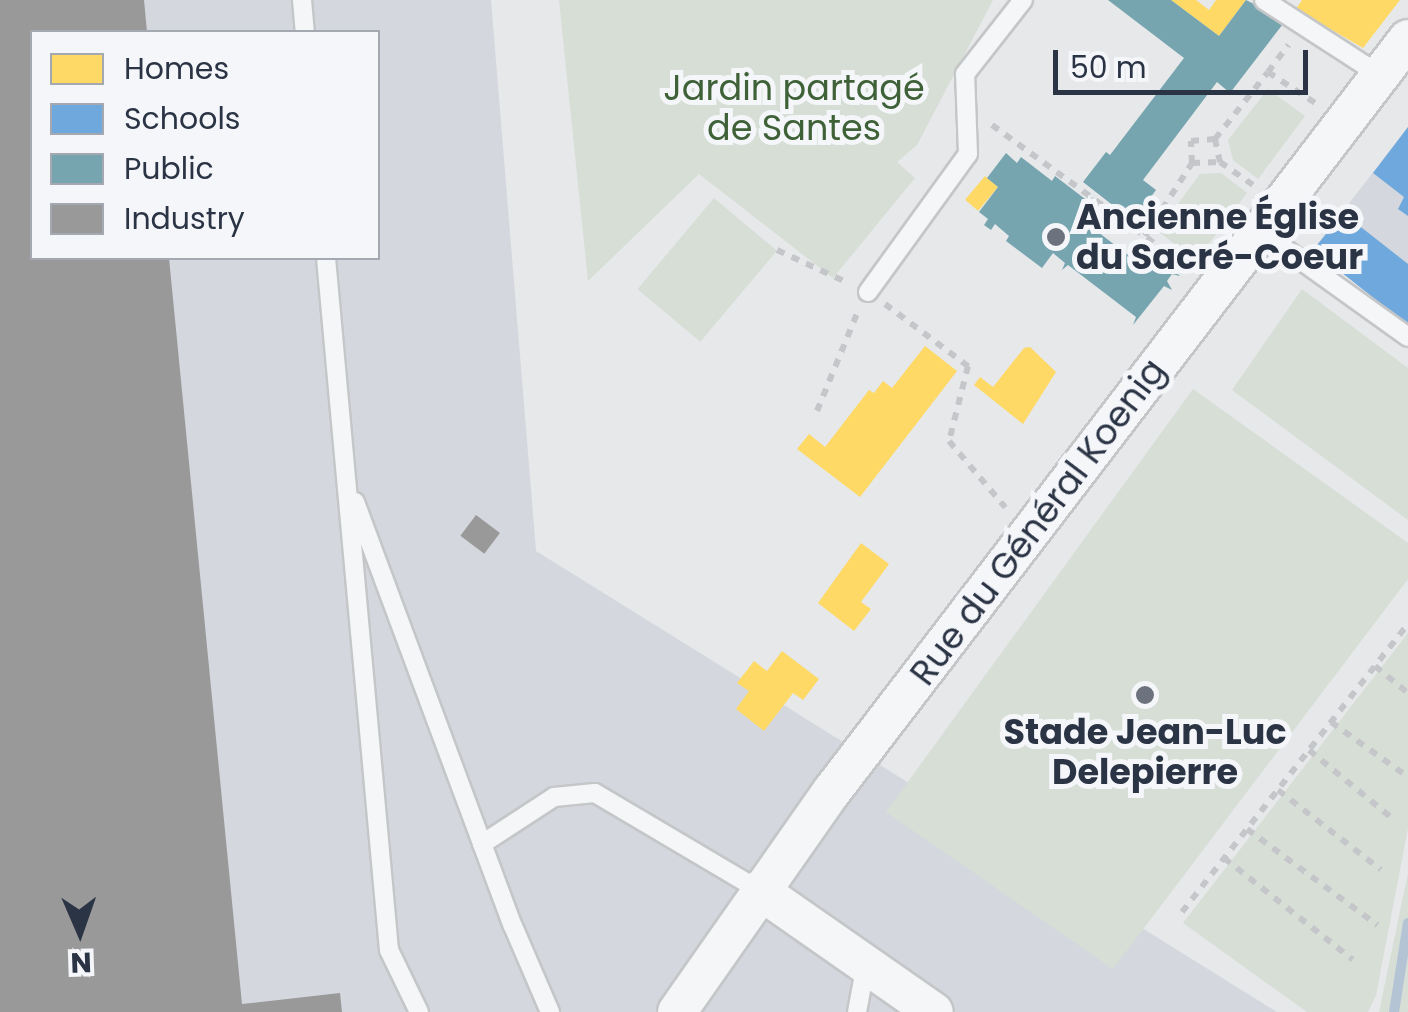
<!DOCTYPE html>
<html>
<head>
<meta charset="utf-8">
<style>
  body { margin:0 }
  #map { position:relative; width:1408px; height:1012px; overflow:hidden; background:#e6e8ea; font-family:Poppins,sans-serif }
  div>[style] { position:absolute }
  .built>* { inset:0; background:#d4d7dd }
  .green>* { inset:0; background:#d6ded6; transform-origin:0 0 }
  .homes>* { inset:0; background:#ffd966; transform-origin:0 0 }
  .schools>* { inset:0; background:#6fa8dc }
  .public>* { inset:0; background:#76a5af }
  .industry>* { inset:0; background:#999; transform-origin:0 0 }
  .stream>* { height:10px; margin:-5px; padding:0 5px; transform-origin:5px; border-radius:5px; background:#b4c4d5 }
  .path>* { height:6px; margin-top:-3px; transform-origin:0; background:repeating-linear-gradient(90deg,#c5c6ca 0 8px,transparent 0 16px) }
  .roads { filter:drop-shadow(2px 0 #c4c6c8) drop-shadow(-2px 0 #c4c6c8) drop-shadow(0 2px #c4c6c8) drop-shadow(0 -2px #c4c6c8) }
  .service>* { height:18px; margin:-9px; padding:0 9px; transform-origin:9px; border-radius:9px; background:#f5f6f7 }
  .minor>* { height:38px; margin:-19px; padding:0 19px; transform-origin:19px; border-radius:19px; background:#f5f6f7 }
  .dots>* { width:28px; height:28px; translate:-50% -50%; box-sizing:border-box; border:5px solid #f4f6f9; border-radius:50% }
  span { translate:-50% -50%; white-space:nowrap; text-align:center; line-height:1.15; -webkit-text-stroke:10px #f4f6f9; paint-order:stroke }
  .park-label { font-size:35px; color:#3f6138 }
  .poi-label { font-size:35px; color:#2b3445; font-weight:700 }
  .left { translate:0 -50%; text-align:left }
  .street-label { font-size:35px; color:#2b3445 }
  .legend { position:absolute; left:30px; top:30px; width:350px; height:230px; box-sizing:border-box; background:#f4f6f9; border:2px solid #a4a8b1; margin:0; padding:12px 18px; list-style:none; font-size:30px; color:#2b3445 }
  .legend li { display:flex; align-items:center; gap:20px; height:50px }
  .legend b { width:50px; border:2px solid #a4a8b1 }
  .north { position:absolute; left:30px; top:882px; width:100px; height:100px; -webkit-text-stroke:8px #f4f6f9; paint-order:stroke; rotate:178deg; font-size:28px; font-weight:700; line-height:40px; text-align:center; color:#2b3445 }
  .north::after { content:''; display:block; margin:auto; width:35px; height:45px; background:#2b3445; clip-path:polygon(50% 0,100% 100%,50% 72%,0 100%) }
  .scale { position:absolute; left:1053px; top:50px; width:255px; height:45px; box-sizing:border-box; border:5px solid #2b3445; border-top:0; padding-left:12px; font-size:30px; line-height:35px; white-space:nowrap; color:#2b3445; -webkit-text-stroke:8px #f4f6f9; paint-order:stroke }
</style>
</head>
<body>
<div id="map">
  <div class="built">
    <div style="clip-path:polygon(evenodd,0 0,491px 0,536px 551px,1277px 1012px,0 1012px,0 0,32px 32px,378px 32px,378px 258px,32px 258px,32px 32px)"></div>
    <div style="clip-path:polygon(1408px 127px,1408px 325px,1313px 250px)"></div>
  </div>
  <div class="green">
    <div style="clip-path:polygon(559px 0,993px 0,917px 145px,897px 162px,915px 178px,833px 278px,699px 174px,588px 281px)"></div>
    <div style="clip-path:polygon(1268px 89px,1305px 116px,1258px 179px,1233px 160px,1228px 140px)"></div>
    <div style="clip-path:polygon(1221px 173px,1247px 193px,1196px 261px,1158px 231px,1200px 174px)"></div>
    <div style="left:714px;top:198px;width:82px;height:119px;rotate:40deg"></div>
    <div style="clip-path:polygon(1302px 289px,1408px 368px,1408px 520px,1232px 390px)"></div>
    <div style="clip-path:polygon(1193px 389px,1408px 543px,1408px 579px,1113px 969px,886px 812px)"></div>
    <div style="clip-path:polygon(1408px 633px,1408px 828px,1376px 995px,1368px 1012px,1307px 1012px,1183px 923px)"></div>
    <div style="clip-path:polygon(1408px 873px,1408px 1012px,1379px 1012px)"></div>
  </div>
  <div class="homes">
    <div style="clip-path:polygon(1171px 0,1196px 0,1209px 10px,1216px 0,1246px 0,1219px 36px)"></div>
    <div style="clip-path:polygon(1302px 0,1400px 0,1363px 48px,1296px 9px)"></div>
    <div style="left:985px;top:176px;width:17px;height:31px;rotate:40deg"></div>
    <div style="clip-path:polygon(925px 346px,957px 371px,860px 497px,797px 449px,809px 434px,825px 447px,869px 390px,874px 393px,883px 381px,892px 388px)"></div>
    <div style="clip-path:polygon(1030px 347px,1056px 372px,1023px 424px,974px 385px,980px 377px,993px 387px,1024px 348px)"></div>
    <div style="clip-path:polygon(861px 543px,889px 564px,861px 602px,871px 609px,854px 631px,818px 603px)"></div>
    <div style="clip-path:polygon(782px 651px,819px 679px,803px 700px,793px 693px,764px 731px,736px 709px,749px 691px,737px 683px,754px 661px,767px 671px)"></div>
  </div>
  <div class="schools">
    <div style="clip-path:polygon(1408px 127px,1408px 216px,1398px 209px,1404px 197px,1373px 173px)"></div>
    <div style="clip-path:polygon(1343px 213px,1408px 264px,1408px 325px,1313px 250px)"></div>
  </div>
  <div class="public">
    <div style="clip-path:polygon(1108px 0,1171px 0,1219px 36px,1246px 0,1286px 20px,1230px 93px,1217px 82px,1143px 180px,1156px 190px,1133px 221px,1083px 182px,1106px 152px,1110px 155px,1184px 58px)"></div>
    <div style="clip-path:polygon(1006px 153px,1017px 163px,1021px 157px,1052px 181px,1055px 176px,1089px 202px,1094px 196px,1080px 218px,1120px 249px,1126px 244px,1123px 251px,1149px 271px,1161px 261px,1172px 269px,1180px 276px,1172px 274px,1167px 281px,1172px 290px,1164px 286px,1133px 325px,1136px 317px,1068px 265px,1062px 270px,1065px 263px,1053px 253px,1042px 268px,1006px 241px,1009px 236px,995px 224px,991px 230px,984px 225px,988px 219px,979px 212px,998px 187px,987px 178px)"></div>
  </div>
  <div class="industry">
    <div style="clip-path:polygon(0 0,144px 0,147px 32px,32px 32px,32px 258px,169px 258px,242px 1004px,340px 993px,342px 1012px,0 1012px)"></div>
    <div style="left:476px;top:515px;width:30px;height:26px;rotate:37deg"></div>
  </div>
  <div class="stream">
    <div style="left:1394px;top:1012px;width:90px;rotate:-81.1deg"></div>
  </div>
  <div class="path">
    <div style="left:1268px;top:72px;width:34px;rotate:-53deg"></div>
    <div style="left:992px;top:125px;width:189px;rotate:36deg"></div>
    <div style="left:1215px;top:139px;width:24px;rotate:78deg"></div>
    <div style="left:1220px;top:162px;width:44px;rotate:34.8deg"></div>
    <div style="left:1192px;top:163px;width:28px;rotate:-2deg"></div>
    <div style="left:777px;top:250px;width:78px;rotate:24.9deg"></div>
    <div style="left:1191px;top:272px;width:58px;rotate:-142deg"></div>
    <div style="left:1145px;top:236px;width:87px;rotate:-57.2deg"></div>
    <div style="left:1192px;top:163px;width:22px;rotate:-93deg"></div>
    <div style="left:1191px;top:141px;width:24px;rotate:-5deg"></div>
    <div style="left:1215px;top:139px;width:85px;rotate:-51.7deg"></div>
    <div style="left:1268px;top:72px;width:56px;rotate:33.4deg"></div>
    <div style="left:885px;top:304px;width:104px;rotate:36.8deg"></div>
    <div style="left:968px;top:366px;width:77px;rotate:104.2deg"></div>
    <div style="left:949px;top:441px;width:87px;rotate:49.7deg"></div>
    <div style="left:817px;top:411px;width:108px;rotate:-67.7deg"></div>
    <div style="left:1375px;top:666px;width:43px;rotate:39.3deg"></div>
    <div style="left:1331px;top:722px;width:95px;rotate:35.5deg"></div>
    <div style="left:1309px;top:750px;width:109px;rotate:39.4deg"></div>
    <div style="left:1278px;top:790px;width:130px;rotate:37.8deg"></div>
    <div style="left:1247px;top:829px;width:162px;rotate:36.4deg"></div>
    <div style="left:1224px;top:858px;width:164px;rotate:38.3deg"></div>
    <div style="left:1182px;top:912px;width:366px;rotate:-51.9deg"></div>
  </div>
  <div class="roads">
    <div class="service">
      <div style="left:302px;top:0;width:32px;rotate:85deg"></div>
      <div style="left:1264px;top:0;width:138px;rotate:32.9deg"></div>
      <div style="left:1260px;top:231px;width:182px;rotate:35.6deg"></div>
      <div style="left:326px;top:258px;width:695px;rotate:84.8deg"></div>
      <div style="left:389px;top:950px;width:69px;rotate:64.2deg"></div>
      <div style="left:868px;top:292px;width:170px;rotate:-54.1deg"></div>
      <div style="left:968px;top:154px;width:80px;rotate:-92.1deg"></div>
      <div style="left:965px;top:74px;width:94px;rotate:-51.9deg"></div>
      <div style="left:355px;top:502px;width:452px;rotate:69.6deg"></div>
      <div style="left:513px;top:926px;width:94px;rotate:66.7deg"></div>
      <div style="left:482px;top:844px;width:86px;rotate:-33.1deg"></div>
      <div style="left:554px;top:797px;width:41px;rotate:-5.6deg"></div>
      <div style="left:595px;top:793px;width:191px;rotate:30.6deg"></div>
      <div style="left:857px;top:1012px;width:49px;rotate:-79.4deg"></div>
    </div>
    <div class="minor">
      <div style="left:759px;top:890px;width:213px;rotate:34.9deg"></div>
      <div style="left:677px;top:1012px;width:270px;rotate:-55deg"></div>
      <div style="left:832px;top:791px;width:947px;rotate:-52.55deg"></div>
    </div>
  </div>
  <div class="dots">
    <div style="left:1056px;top:237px;background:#6c737f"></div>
    <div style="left:1145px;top:695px;background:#6c737f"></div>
  </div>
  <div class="park-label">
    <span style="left:794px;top:108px">Jardin partagé<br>de Santes</span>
  </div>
  <div class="poi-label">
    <span class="left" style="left:1076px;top:237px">Ancienne Église<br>du Sacré-Coeur</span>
    <span style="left:1145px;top:752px">Stade Jean-Luc<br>Delepierre</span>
  </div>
  <div class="street-label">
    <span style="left:1038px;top:522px;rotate:-53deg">Rue du Général Koenig</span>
  </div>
  <ul class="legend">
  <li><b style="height:28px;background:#ffd966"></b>Homes</li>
  <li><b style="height:28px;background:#6fa8dc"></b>Schools</li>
  <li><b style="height:28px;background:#76a5af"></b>Public</li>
  <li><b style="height:28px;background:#999"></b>Industry</li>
  </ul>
  <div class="north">N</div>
  <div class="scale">50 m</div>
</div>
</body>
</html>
